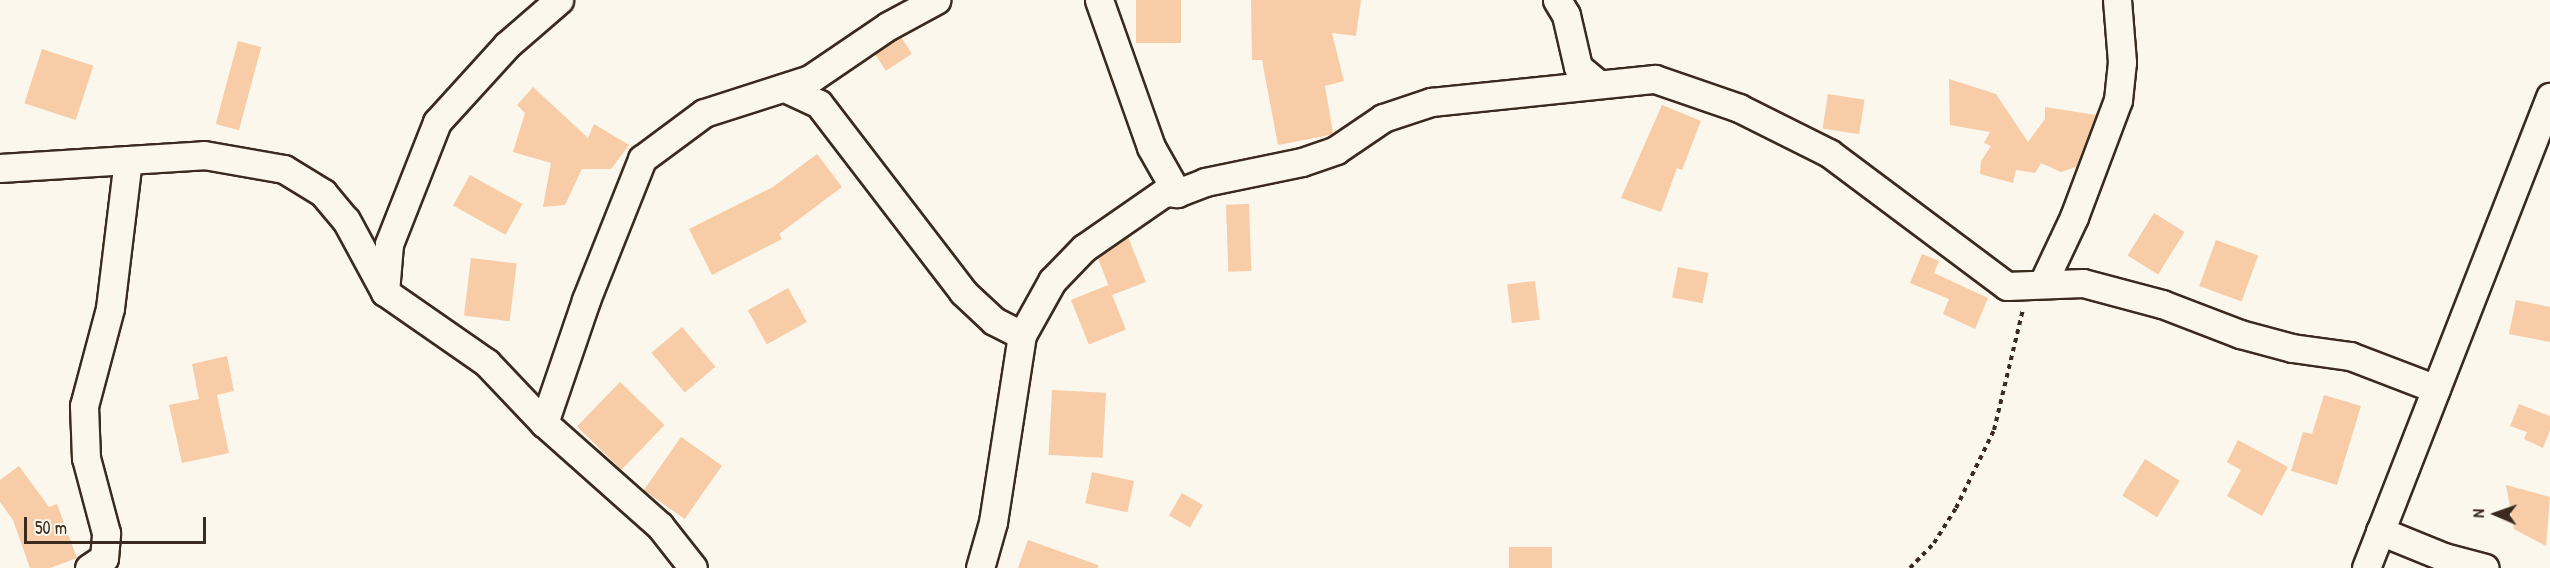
<!DOCTYPE html>
<html>
<head>
<meta charset="utf-8">
<style>
  body { margin:0 }
  #map { position:relative; width:2550px; height:568px; overflow:hidden; background:#fbf7ec; font-family:"Patrick Hand",sans-serif }
  div>[style] { position:absolute }
  .building>* { inset:0; background:#f7cca6; transform-origin:0 0 }
  .path>* { height:4px; margin-top:-2px; transform-origin:0; background:repeating-linear-gradient(90deg,#3b2a1e 0 4.5px,transparent 0 9px) }
  .roads { filter:drop-shadow(2px 0 #3b2a1e) drop-shadow(-2px 0 #3b2a1e) drop-shadow(0 2px #3b2a1e) drop-shadow(0 -2px #3b2a1e) }
  .minor>* { height:27px; margin:-13.5px; padding:0 13.5px; transform-origin:13.5px; border-radius:13.5px; background:#fbf7ec }
  span { translate:-50% -50%; white-space:nowrap; text-align:center; line-height:1.15; -webkit-text-stroke:4.5px #fbf7ec; paint-order:stroke }
  .north { position:absolute; left:2466px; top:484px; width:60px; height:60px; -webkit-text-stroke:4px #fbf7ec; paint-order:stroke; rotate:272deg; font-size:16px; font-weight:700; line-height:24px; text-align:center; color:#3b2a1e }
  .north::after { content:''; display:block; margin:auto; width:21px; height:27px; background:#3b2a1e; clip-path:polygon(50% 0,100% 100%,50% 72%,0 100%) }
  .scale { position:absolute; left:24px; top:517px; width:182px; height:27px; box-sizing:border-box; border:3px solid #3b2a1e; border-top:0; padding-left:8px; font-size:18px; line-height:21px; white-space:nowrap; color:#3b2a1e; -webkit-text-stroke:4px #fbf7ec; paint-order:stroke }
</style>
</head>
<body>
<div id="map">
  <div class="building">
    <div style="left:1136px;top:0;width:45px;height:43px"></div>
    <div style="clip-path:polygon(1251px 0,1361px 0,1356px 36px,1332px 33px,1344px 81px,1325px 86px,1333px 133px,1330px 135px,1278px 145px,1262px 60px,1252px 60px)"></div>
    <div style="left:901px;top:37px;width:20px;height:31px;rotate:57deg"></div>
    <div style="left:238px;top:41px;width:24px;height:86px;rotate:15deg"></div>
    <div style="left:42px;top:49px;width:54px;height:57px;rotate:18deg"></div>
    <div style="clip-path:polygon(1949px 79px,1996px 94px,2028px 142px,2045px 119px,2045px 107px,2096px 115px,2076px 167px,2061px 172px,2041px 163px,2035px 173px,2016px 170px,2013px 183px,1980px 174px,1981px 161px,1991px 146px,1984px 143px,1990px 132px,1950px 125px)"></div>
    <div style="clip-path:polygon(533px 87px,588px 138px,594px 124px,629px 145px,611px 169px,582px 169px,565px 205px,543px 207px,551px 163px,513px 152px,525px 113px,517px 105px)"></div>
    <div style="left:1828px;top:94px;width:37px;height:35px;rotate:9deg"></div>
    <div style="clip-path:polygon(1662px 105px,1701px 121px,1682px 170px,1677px 168px,1661px 212px,1621px 198px)"></div>
    <div style="clip-path:polygon(817px 154px,842px 187px,779px 234px,782px 239px,712px 275px,689px 229px,773px 187px)"></div>
    <div style="left:470px;top:175px;width:60px;height:35px;rotate:29deg"></div>
    <div style="left:1249px;top:204px;width:67px;height:23px;rotate:88deg"></div>
    <div style="left:2154px;top:213px;width:36px;height:50px;rotate:32deg"></div>
    <div style="clip-path:polygon(1128px 237px,1146px 282px,1112px 295px,1098px 258px)"></div>
    <div style="left:2216px;top:240px;width:45px;height:49px;rotate:20deg"></div>
    <div style="clip-path:polygon(1922px 254px,1939px 261px,1934px 273px,1988px 298px,1975px 329px,1943px 314px,1949px 299px,1910px 283px)"></div>
    <div style="left:471px;top:258px;width:46px;height:58px;rotate:7deg"></div>
    <div style="left:1678px;top:267px;width:31px;height:31px;rotate:11deg"></div>
    <div style="left:1535px;top:281px;width:39px;height:28px;rotate:83deg"></div>
    <div style="left:1108px;top:285px;width:48px;height:40px;rotate:68deg"></div>
    <div style="left:788px;top:288px;width:39px;height:46px;rotate:61deg"></div>
    <div style="clip-path:polygon(2516px 300px,2550px 307px,2550px 342px,2509px 334px)"></div>
    <div style="left:682px;top:327px;width:52px;height:40px;rotate:50deg"></div>
    <div style="clip-path:polygon(227px 356px,234px 391px,217px 395px,229px 453px,182px 463px,169px 405px,199px 399px,192px 364px)"></div>
    <div style="left:620px;top:382px;width:62px;height:62px;rotate:44deg"></div>
    <div style="left:1052px;top:390px;width:54px;height:65px;rotate:3deg"></div>
    <div style="clip-path:polygon(2324px 395px,2361px 406px,2337px 485px,2291px 471px,2303px 432px,2312px 434px)"></div>
    <div style="clip-path:polygon(2519px 404px,2550px 416px,2550px 430px,2543px 448px,2524px 439px,2527px 432px,2510px 426px)"></div>
    <div style="left:681px;top:437px;width:50px;height:65px;rotate:35deg"></div>
    <div style="clip-path:polygon(2238px 440px,2288px 467px,2262px 516px,2227px 496px,2241px 470px,2227px 462px)"></div>
    <div style="left:2145px;top:459px;width:41px;height:43px;rotate:32deg"></div>
    <div style="clip-path:polygon(19px 466px,49px 507px,57px 504px,77px 558px,50px 568px,30px 568px,13px 520px,0 502px,0 480px)"></div>
    <div style="left:1092px;top:472px;width:43px;height:32px;rotate:12deg"></div>
    <div style="clip-path:polygon(2506px 485px,2550px 497px,2546px 546px,2514px 529px)"></div>
    <div style="left:1182px;top:493px;width:24px;height:26px;rotate:30deg"></div>
    <div style="clip-path:polygon(1028px 540px,1098px 565px,1098px 568px,1018px 568px)"></div>
    <div style="left:1509px;top:547px;width:43px;height:21px"></div>
  </div>
  <div class="path">
    <div style="left:1910px;top:568px;width:35px;rotate:-46deg"></div>
    <div style="left:1934px;top:543px;width:41px;rotate:-57.8deg"></div>
    <div style="left:1956px;top:508px;width:87px;rotate:-64deg"></div>
    <div style="left:1994px;top:430px;width:124px;rotate:-76.5deg"></div>
  </div>
  <div class="roads">
    <div class="minor">
      <div style="left:1099px;top:0;width:156px;rotate:70.5deg"></div>
      <div style="left:1151px;top:147px;width:53px;rotate:60.5deg"></div>
      <div style="left:1557px;top:0;width:17px;rotate:59deg"></div>
      <div style="left:1566px;top:15px;width:53px;rotate:77deg"></div>
      <div style="left:1578px;top:67px;width:26px;rotate:40deg"></div>
      <div style="left:787px;top:89px;width:35px;rotate:25deg"></div>
      <div style="left:819px;top:104px;width:237px;rotate:52.5deg"></div>
      <div style="left:963px;top:292px;width:42px;rotate:43.1deg"></div>
      <div style="left:994px;top:321px;width:31px;rotate:27deg"></div>
      <div style="left:0;top:168px;width:204px;rotate:-3.6deg"></div>
      <div style="left:204px;top:155px;width:81px;rotate:9.9deg"></div>
      <div style="left:284px;top:169px;width:46px;rotate:31.6deg"></div>
      <div style="left:323px;top:193px;width:35px;rotate:50deg"></div>
      <div style="left:346px;top:220px;width:82px;rotate:61.6deg"></div>
      <div style="left:385px;top:292px;width:124px;rotate:34.8deg"></div>
      <div style="left:487px;top:363px;width:83px;rotate:46.5deg"></div>
      <div style="left:544px;top:423px;width:155px;rotate:41.6deg"></div>
      <div style="left:660px;top:526px;width:53px;rotate:51.8deg"></div>
      <div style="left:2043px;top:283px;width:73px;rotate:-64.8deg"></div>
      <div style="left:2074px;top:217px;width:125px;rotate:-69.4deg"></div>
      <div style="left:2118px;top:100px;width:38px;rotate:-84deg"></div>
      <div style="left:2122px;top:62px;width:62px;rotate:-94.6deg"></div>
      <div style="left:385px;top:292px;width:48px;rotate:-85.2deg"></div>
      <div style="left:389px;top:244px;width:131px;rotate:-68.5deg"></div>
      <div style="left:437px;top:122px;width:104px;rotate:-47.7deg"></div>
      <div style="left:507px;top:45px;width:69px;rotate:-40.9deg"></div>
      <div style="left:544px;top:423px;width:130px;rotate:-71.1deg"></div>
      <div style="left:586px;top:300px;width:152px;rotate:-68.3deg"></div>
      <div style="left:642px;top:159px;width:77px;rotate:-36.6deg"></div>
      <div style="left:704px;top:113px;width:111px;rotate:-17.8deg"></div>
      <div style="left:810px;top:79px;width:94px;rotate:-34.2deg"></div>
      <div style="left:888px;top:26px;width:55px;rotate:-28.4deg"></div>
      <div style="left:2380px;top:531px;width:69px;rotate:22.1deg"></div>
      <div style="left:2444px;top:557px;width:42px;rotate:15deg"></div>
      <div style="left:89px;top:568px;width:18px;rotate:-34deg"></div>
      <div style="left:104px;top:558px;width:25px;rotate:-85deg"></div>
      <div style="left:106px;top:533px;width:78px;rotate:-104.9deg"></div>
      <div style="left:86px;top:458px;width:52px;rotate:-92.2deg"></div>
      <div style="left:84px;top:406px;width:101px;rotate:-75.1deg"></div>
      <div style="left:110px;top:308px;width:149px;rotate:-83.1deg"></div>
      <div style="left:980px;top:568px;width:48px;rotate:-74.2deg"></div>
      <div style="left:993px;top:522px;width:189px;rotate:-81.2deg"></div>
      <div style="left:1022px;top:335px;width:62px;rotate:-60.9deg"></div>
      <div style="left:1052px;top:281px;width:46px;rotate:-45.9deg"></div>
      <div style="left:1084px;top:248px;width:98px;rotate:-34.7deg"></div>
      <div style="left:1165px;top:192px;width:12px;rotate:5deg"></div>
      <div style="left:1177px;top:193px;width:30px;rotate:-21deg"></div>
      <div style="left:1205px;top:182px;width:99px;rotate:-11.7deg"></div>
      <div style="left:1302px;top:162px;width:36px;rotate:-19deg"></div>
      <div style="left:1336px;top:150px;width:57px;rotate:-34.2deg"></div>
      <div style="left:1383px;top:118px;width:51px;rotate:-18.4deg"></div>
      <div style="left:1431px;top:102px;width:225px;rotate:-5.9deg"></div>
      <div style="left:1655px;top:79px;width:89px;rotate:19deg"></div>
      <div style="left:1739px;top:108px;width:101px;rotate:26.6deg"></div>
      <div style="left:1829px;top:153px;width:222px;rotate:36.8deg"></div>
      <div style="left:2007px;top:286px;width:76px;rotate:-2.3deg"></div>
      <div style="left:2083px;top:283px;width:82px;rotate:14.9deg"></div>
      <div style="left:2162px;top:304px;width:84px;rotate:21deg"></div>
      <div style="left:2240px;top:334px;width:54px;rotate:15.1deg"></div>
      <div style="left:2292px;top:348px;width:59px;rotate:7.9deg"></div>
      <div style="left:2350px;top:356px;width:92px;rotate:21deg"></div>
      <div style="left:2366px;top:568px;width:506px;rotate:-68.66deg"></div>
    </div>
  </div>
  <div class="north">N</div>
  <div class="scale">50 m</div>
</div>
</body>
</html>
